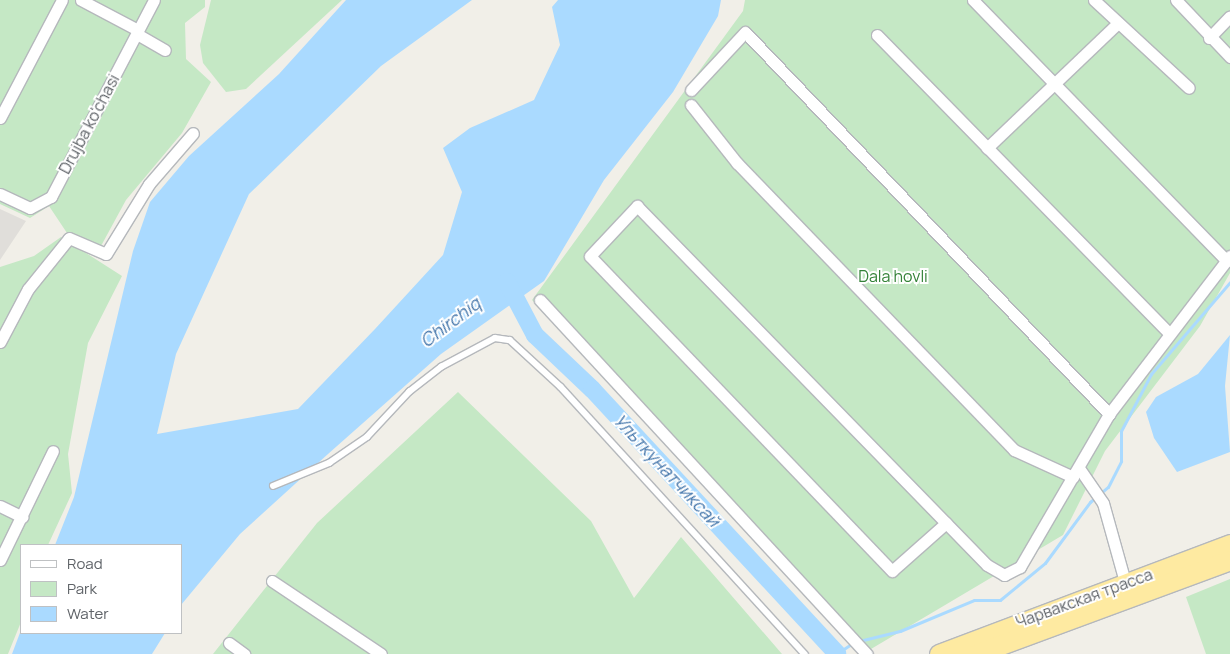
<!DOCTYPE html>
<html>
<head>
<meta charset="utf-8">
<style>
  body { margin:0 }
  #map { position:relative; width:1230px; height:654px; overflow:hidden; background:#f1efe8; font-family:Manrope,sans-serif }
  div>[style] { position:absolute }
  .industrial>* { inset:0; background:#e0deda }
  .green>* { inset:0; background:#c5e8c5 }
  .water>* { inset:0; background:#aadaff }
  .stream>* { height:3px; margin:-1.5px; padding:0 1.5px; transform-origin:1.5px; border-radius:1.5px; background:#aadaff }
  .river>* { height:18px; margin:-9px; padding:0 9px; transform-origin:9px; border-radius:9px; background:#aadaff }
  .roads { filter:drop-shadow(1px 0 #b5b8bc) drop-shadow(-1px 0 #b5b8bc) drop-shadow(0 1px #b5b8bc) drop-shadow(0 -1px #b5b8bc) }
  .service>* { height:5.5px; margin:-2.75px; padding:0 2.75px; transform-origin:2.75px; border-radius:2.75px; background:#fff }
  .minor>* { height:11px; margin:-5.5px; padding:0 5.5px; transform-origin:5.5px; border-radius:5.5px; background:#fff }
  .trunk>* { height:19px; margin:-9.5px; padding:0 9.5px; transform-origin:9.5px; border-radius:9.5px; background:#feeaa1 }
  span { translate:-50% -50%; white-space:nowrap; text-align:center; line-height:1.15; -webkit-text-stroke:4px #fff; paint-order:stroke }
  .street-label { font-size:16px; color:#5f6368 }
  .park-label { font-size:16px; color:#348238 }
  .water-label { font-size:18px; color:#4174aa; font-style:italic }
  .legend { position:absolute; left:20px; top:544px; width:162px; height:90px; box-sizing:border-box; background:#fff; border:1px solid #bfc1c3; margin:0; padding:6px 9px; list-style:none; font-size:15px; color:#5f6368 }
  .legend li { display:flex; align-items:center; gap:10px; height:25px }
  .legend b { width:25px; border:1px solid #bfc1c3 }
</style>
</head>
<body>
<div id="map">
  <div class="industrial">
    <div style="clip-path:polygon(0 209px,26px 221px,0 260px)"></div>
  </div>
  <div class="green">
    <div style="clip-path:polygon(0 0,205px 0,205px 7px,185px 23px,186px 59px,211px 82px,182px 133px,126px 200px,101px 246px,67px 233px,49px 206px,30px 218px,0 204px)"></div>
    <div style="clip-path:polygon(211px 0,342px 0,246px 89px,226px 92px,203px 63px,200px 45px)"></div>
    <div style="clip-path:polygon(745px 0,1230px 0,1230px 273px,1200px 326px,1105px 451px,1063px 535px,871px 649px,532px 300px,743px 11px)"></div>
    <div style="clip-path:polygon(61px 237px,122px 276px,88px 343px,68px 454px,72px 493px,48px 545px,21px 545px,21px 622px,8px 654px,0 654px,0 267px,34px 256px)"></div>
    <div style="clip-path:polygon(458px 392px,591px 521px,634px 598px,681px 537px,782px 654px,213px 654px,317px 523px)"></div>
    <div style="clip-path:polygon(1230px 579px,1230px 654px,1206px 654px,1186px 597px)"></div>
  </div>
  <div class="water">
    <div style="clip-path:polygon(346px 0,472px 0,381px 66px,249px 194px,176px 354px,157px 434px,298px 409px,375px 329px,443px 255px,462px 192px,443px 148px,470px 128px,534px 100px,560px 45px,552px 7px,558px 0,721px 0,718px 16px,673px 92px,604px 180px,544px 281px,441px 354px,328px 454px,240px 534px,181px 605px,181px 545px,55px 545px,74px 497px,133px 251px,150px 202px,189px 156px,279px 74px)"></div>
    <div style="clip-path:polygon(1230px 335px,1225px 386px,1230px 452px,1177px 472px,1154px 438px,1146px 412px,1156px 397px,1198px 374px)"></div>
    <div style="clip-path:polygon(21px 630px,21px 633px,165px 633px,152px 654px,12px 654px)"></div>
  </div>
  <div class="stream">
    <div style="left:859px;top:641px;width:42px;rotate:-13.7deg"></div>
    <div style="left:900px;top:631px;width:80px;rotate:-22.7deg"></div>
    <div style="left:974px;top:600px;width:26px"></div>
    <div style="left:1000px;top:600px;width:58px;rotate:-39.4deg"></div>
    <div style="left:1045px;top:563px;width:76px;rotate:-53.6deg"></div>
    <div style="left:1090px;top:502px;width:23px;rotate:-40deg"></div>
    <div style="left:1108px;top:487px;width:29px;rotate:-63deg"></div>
    <div style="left:1121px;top:461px;width:30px;rotate:-90deg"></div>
    <div style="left:1121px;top:431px;width:64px;rotate:-62.2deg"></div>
    <div style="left:1151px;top:374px;width:121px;rotate:-49.3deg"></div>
    <div style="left:836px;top:654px;width:20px;rotate:-33deg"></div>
  </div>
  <div class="river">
    <div style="left:507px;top:282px;width:60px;rotate:62.2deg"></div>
    <div style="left:535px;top:335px;width:79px;rotate:43.5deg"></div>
    <div style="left:592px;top:389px;width:361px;rotate:47.2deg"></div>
  </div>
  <div class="roads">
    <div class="service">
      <div style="left:273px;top:486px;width:61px;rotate:-22.3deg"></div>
      <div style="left:329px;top:463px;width:46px;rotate:-34.4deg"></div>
      <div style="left:367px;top:437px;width:62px;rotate:-47deg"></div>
      <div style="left:409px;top:392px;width:41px;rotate:-38deg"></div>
      <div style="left:441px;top:367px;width:61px;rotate:-28.2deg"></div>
      <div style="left:495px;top:338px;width:15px;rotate:8deg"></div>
      <div style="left:510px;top:340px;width:69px;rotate:42.7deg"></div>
      <div style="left:561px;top:387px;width:362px;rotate:47.6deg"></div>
    </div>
    <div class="minor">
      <div style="left:81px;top:0;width:64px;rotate:27.8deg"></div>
      <div style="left:973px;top:0;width:364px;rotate:45.8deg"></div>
      <div style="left:1094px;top:0;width:129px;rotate:42.8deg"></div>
      <div style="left:1176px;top:0;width:79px;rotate:46.5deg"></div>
      <div style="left:137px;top:34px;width:32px;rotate:30deg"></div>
      <div style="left:877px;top:35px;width:416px;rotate:45.6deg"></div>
      <div style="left:1209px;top:38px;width:30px;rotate:-46deg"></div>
      <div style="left:691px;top:90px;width:79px;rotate:-47deg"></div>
      <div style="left:745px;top:32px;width:528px;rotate:46.38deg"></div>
      <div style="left:691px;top:105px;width:74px;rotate:51.6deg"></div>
      <div style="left:737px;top:163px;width:399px;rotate:46deg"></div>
      <div style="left:1014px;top:450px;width:65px;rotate:24.6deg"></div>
      <div style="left:0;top:118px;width:133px;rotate:-62.3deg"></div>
      <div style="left:987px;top:148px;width:181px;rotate:-43.7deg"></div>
      <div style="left:0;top:194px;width:33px;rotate:25deg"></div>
      <div style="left:30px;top:208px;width:24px;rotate:-28deg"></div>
      <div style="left:51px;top:197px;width:222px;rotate:-62.4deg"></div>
      <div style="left:540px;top:300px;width:482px;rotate:47.3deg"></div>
      <div style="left:0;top:342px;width:60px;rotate:-62.2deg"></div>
      <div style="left:28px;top:289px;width:65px;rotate:-51.2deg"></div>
      <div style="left:69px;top:238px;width:40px;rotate:23.4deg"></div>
      <div style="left:106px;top:254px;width:82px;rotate:-58.4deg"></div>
      <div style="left:149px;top:184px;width:67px;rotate:-49.2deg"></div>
      <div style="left:1079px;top:468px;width:42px;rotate:55.6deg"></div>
      <div style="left:1103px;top:503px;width:82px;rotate:74.4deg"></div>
      <div style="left:0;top:506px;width:25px;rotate:26deg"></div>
      <div style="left:946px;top:523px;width:72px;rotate:138.4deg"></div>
      <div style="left:892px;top:571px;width:436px;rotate:-133.8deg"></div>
      <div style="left:590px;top:256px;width:69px;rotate:-46.8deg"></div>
      <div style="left:637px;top:206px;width:501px;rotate:45.73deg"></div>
      <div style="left:987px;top:565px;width:20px;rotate:30deg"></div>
      <div style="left:1004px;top:575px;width:18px;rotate:-27deg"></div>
      <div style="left:1020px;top:567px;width:177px;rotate:-59.8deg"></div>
      <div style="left:1109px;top:414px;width:199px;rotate:-52.6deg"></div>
      <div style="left:0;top:560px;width:121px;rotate:-64.1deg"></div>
      <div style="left:272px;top:581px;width:131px;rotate:33.8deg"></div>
      <div style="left:229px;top:643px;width:19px;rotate:36deg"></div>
    </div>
    <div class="trunk">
      <div style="left:939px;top:654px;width:311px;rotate:-20.7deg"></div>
      <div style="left:976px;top:654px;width:271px;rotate:-20.3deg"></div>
    </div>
  </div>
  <div class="street-label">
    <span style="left:89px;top:124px;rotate:-62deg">Drujba ko'chasi</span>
    <span style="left:1084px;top:598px;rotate:-20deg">Чарвакская трасса</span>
  </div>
  <div class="park-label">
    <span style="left:893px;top:276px">Dala hovli</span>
  </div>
  <div class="water-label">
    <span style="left:450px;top:322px;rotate:-37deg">Chirchiq</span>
    <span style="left:667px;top:470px;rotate:47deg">Ульткунатчиксай</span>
  </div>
  <ul class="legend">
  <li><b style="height:6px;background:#fff"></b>Road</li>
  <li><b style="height:14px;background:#c5e8c5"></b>Park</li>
  <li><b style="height:14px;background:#aadaff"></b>Water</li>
  </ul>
</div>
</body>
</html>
